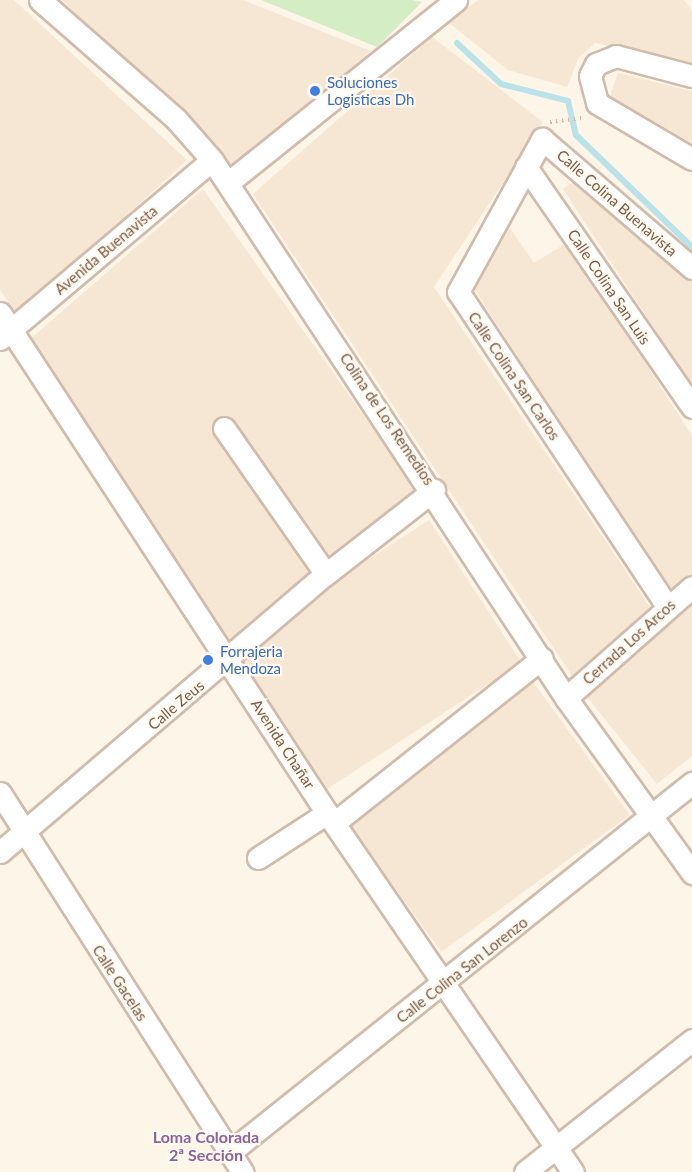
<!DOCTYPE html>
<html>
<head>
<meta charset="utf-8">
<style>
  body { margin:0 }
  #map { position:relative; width:692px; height:1172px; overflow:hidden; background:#fdf5e7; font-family:Lato,sans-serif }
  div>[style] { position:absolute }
  .residential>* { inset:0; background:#f6e7d5; transform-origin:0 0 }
  .green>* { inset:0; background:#d5edc4 }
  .stream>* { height:6px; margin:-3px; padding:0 3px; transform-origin:3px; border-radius:3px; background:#bae2e9 }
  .path>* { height:4px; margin-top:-2px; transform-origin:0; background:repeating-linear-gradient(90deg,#dab6a0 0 1.5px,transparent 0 6px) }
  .roads { filter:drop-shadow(2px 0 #d0bcac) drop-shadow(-2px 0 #d0bcac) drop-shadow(0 2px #d0bcac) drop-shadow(0 -2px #d0bcac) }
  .minor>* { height:21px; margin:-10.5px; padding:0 10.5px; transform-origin:10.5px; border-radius:10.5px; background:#fff }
  .dots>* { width:16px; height:16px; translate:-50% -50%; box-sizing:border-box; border:3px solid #fff9ef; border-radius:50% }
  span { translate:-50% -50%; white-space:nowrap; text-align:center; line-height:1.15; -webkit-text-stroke:4.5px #fff9ef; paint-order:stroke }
  .shop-label { font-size:15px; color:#366cbe }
  .left { translate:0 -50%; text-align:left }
  .street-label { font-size:15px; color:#795b49 }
  .neighbourhood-label { font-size:16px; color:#8a659d; font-weight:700 }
</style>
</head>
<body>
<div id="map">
  <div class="residential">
    <div style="clip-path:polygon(0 0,14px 0,187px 160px,18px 315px,0 290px)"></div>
    <div style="clip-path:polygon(62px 0,243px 0,371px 51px,236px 170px)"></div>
    <div style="clip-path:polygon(478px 0,684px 0,692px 10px,692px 65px,595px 43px,578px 59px,567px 87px,508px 70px,449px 23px)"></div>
    <div style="clip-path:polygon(432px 37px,543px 122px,434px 287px,650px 607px,572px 676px,253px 194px)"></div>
    <div style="clip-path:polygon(618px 73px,692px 91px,692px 143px,610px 96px)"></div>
    <div style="clip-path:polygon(581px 176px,692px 276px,692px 386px,563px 189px)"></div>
    <div style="clip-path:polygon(203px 189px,417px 491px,230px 647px,29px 340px)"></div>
    <div style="clip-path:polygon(510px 228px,534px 263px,568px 242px,692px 436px,692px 576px,669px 593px,473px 287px)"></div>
    <div style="left:429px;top:520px;width:170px;height:237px;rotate:57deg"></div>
    <div style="clip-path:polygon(692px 606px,692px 756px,657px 784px,583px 692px)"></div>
    <div style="left:531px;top:679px;width:168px;height:233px;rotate:54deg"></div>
  </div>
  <div class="green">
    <div style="clip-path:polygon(261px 0,412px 0,422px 2px,377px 47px)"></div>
  </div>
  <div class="stream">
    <div style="left:457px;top:43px;width:60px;rotate:43deg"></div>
    <div style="left:501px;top:84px;width:69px;rotate:14.2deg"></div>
    <div style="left:568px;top:101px;width:35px;rotate:77deg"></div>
    <div style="left:576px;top:135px;width:161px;rotate:44deg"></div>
  </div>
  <div class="path">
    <div style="left:550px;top:122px;width:34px;rotate:-7deg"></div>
  </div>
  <div class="roads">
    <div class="minor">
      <div style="left:40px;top:0;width:181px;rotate:41.2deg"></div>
      <div style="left:176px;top:119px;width:55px;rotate:48.7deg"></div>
      <div style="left:212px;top:160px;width:644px;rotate:56.66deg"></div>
      <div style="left:566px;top:698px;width:216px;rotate:54.2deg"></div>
      <div style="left:692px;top:76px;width:79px;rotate:-165.3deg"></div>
      <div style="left:616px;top:56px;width:22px;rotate:158deg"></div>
      <div style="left:596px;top:64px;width:13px;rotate:117deg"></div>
      <div style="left:590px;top:76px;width:28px;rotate:75deg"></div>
      <div style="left:597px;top:103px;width:110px;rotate:30.5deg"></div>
      <div style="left:526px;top:167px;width:292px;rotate:55.3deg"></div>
      <div style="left:229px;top:182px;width:291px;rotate:-38.7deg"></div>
      <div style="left:0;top:313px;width:597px;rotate:56.82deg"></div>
      <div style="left:327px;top:813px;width:435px;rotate:55.6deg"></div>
      <div style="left:0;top:339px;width:277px;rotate:-40.2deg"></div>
      <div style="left:224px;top:428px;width:178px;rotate:55.1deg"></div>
      <div style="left:667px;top:606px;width:377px;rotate:-123.6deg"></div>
      <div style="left:458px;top:292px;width:175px;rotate:-61.2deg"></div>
      <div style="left:542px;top:139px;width:198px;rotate:40.7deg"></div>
      <div style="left:566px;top:698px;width:168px;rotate:-41.4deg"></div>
      <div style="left:0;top:793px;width:450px;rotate:57.4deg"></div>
      <div style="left:334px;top:823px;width:265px;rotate:-38.4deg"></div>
      <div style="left:0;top:852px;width:428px;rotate:-40.5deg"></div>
      <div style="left:326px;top:574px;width:137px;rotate:-37.9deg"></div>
      <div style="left:258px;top:858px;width:82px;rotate:-33.1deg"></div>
      <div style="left:229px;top:1153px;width:593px;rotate:-38.63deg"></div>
      <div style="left:525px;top:1172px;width:213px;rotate:-38.3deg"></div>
    </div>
  </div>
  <div class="dots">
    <div style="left:315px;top:91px;background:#3f7fe0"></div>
    <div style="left:208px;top:660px;background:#3f7fe0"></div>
  </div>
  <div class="shop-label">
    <span class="left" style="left:327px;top:91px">Soluciones<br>Logisticas Dh</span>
    <span class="left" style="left:220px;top:660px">Forrajeria<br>Mendoza</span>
  </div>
  <div class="street-label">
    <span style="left:617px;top:203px;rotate:41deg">Calle Colina Buenavista</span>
    <span style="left:106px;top:250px;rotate:-40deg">Avenida Buenavista</span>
    <span style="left:609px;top:287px;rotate:56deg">Calle Colina San Luis</span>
    <span style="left:514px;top:376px;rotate:56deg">Calle Colina San Carlos</span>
    <span style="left:387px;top:419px;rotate:56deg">Colina de Los Remedios</span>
    <span style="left:629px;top:642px;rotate:-42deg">Cerrada Los Arcos</span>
    <span style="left:176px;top:705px;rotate:-40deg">Calle Zeus</span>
    <span style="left:283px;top:744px;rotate:57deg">Avenida Chañar</span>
    <span style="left:462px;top:970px;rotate:-38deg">Calle Colina San Lorenzo</span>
    <span style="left:120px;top:983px;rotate:57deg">Calle Gacelas</span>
  </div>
  <div class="neighbourhood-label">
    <span style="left:206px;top:1146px">Loma Colorada<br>2ª Sección</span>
  </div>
</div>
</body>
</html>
